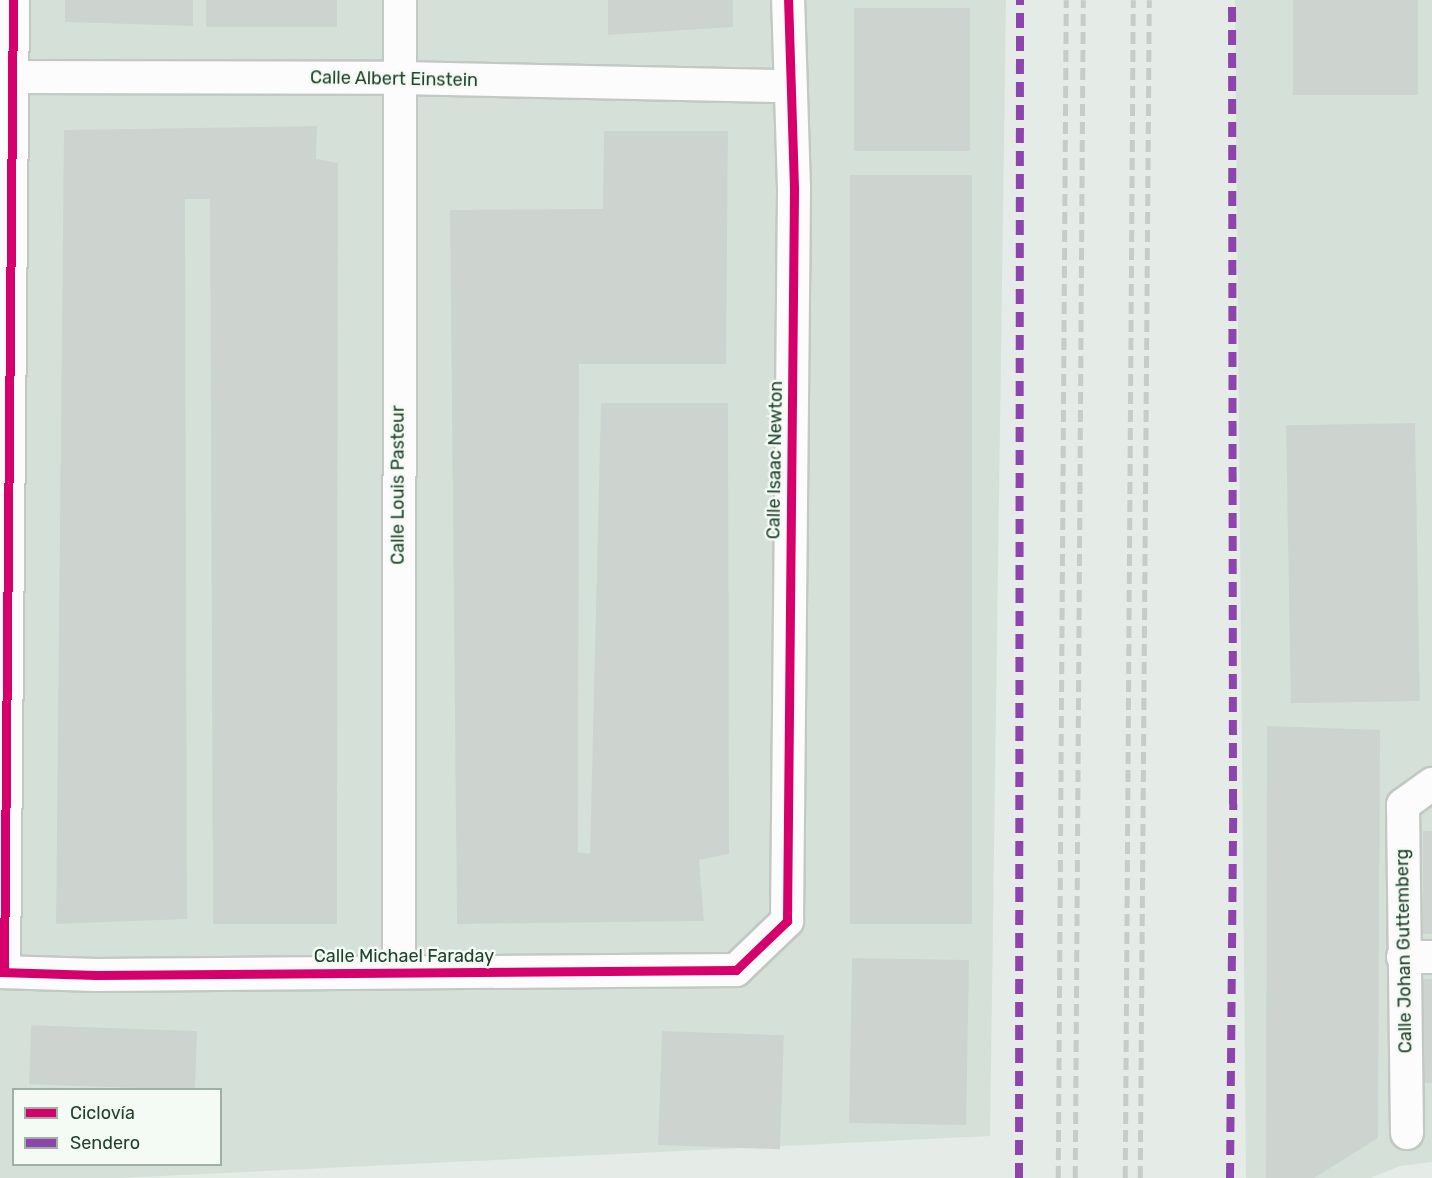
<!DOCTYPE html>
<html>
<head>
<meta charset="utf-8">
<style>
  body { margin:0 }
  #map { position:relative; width:1432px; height:1178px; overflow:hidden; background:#e5ebe6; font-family:Rubik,sans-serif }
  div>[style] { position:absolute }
  .built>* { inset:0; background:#d5e1d8 }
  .building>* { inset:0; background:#cdd4cf; transform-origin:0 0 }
  .roads { filter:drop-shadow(2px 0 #c2c8c3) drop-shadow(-2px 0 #c2c8c3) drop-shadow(0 2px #c2c8c3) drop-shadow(0 -2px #c2c8c3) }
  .minor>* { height:32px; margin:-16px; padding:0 16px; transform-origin:16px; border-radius:16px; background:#fbfcfb }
  .rail>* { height:4.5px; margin-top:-2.25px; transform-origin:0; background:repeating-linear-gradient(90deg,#c7ccc8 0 12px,transparent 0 18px) }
  .quiet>* { height:8px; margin-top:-4px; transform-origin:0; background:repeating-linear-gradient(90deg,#8e44ad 0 15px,transparent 0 23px) }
  .cycleway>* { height:9px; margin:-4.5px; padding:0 4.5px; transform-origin:4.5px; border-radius:4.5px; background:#d6006c }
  span { translate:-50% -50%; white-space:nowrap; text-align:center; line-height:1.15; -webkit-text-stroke:5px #f4faf4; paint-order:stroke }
  .street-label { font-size:18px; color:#20422c }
  .legend { position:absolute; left:12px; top:1088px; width:210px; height:78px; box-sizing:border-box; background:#f4faf4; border:2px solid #9fb0a4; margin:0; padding:8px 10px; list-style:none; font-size:18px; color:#20422c }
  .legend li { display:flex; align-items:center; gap:12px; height:30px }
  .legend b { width:30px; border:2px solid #9fb0a4 }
</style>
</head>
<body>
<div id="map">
  <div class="built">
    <div style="clip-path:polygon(evenodd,0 0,1006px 0,990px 1136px,120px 1178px,0 1178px,0 0,14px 1090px,220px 1090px,220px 1164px,14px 1164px,14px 1090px)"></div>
    <div style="clip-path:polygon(1235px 0,1432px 0,1432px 1162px,1400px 1166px,1370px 1178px,1246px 1178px)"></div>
  </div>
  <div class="building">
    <div style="clip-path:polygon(65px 0,193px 0,193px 26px,65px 22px)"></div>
    <div style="left:206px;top:0;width:131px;height:27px"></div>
    <div style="clip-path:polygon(608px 0,733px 0,733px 27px,608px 35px)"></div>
    <div style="left:1293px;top:0;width:125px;height:95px"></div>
    <div style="left:970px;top:8px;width:143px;height:116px;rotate:90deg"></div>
    <div style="clip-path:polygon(317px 126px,316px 159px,338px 163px,337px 924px,213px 924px,210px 199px,185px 199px,187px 919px,56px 924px,64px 130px)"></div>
    <div style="clip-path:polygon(604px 131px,728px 131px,726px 364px,579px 364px,578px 852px,590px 854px,601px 403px,728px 403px,729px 854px,699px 860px,704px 921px,457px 924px,450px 210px,603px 209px)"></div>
    <div style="left:972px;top:175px;width:749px;height:122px;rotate:90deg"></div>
    <div style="left:1415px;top:423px;width:278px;height:129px;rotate:89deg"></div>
    <div style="clip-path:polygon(1267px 726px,1380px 730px,1378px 1138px,1314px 1178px,1266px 1178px)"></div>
    <div style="left:1423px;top:831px;width:9px;height:103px"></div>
    <div style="left:852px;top:958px;width:117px;height:165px;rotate:1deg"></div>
    <div style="left:1421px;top:979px;width:11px;height:104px"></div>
    <div style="left:197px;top:1031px;width:59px;height:166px;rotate:92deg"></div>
    <div style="left:662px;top:1031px;width:122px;height:114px;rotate:2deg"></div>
  </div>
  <div class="roads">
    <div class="minor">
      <div style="left:0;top:77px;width:399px;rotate:0.1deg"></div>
      <div style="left:399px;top:78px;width:389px;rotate:1.2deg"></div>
      <div style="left:1403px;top:957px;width:29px"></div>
      <div style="left:399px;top:970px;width:970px;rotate:-89.94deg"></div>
      <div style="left:0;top:972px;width:96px;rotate:1.8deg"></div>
      <div style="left:96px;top:975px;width:640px;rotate:-0.45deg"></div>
      <div style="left:736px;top:970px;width:71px;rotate:-43.9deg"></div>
      <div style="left:787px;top:921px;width:733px;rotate:-89.45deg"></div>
      <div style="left:794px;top:188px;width:188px;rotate:-91.8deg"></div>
      <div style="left:4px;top:972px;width:972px;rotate:-89.47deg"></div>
      <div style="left:1407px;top:1133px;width:328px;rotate:-90.7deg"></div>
      <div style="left:1403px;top:805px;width:36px;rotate:-36deg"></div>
    </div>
  </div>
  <div class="rail">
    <div style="left:1058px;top:1178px;width:1178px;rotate:-89.61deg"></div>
    <div style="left:1075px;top:1178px;width:1178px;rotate:-89.61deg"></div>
    <div style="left:1125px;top:1178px;width:1178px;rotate:-89.61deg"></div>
    <div style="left:1140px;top:1178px;width:1178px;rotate:-89.56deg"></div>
  </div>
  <div class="quiet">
    <div style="left:1019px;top:1178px;width:1178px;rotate:-89.95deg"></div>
    <div style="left:1230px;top:1178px;width:374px;rotate:-89.5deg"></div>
    <div style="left:1233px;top:804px;width:804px;rotate:-90.07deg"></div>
  </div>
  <div class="cycleway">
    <div style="left:0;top:972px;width:96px;rotate:1.8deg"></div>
    <div style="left:96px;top:975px;width:640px;rotate:-0.45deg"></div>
    <div style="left:736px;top:970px;width:71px;rotate:-43.9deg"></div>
    <div style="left:787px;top:921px;width:733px;rotate:-89.45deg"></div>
    <div style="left:794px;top:188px;width:188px;rotate:-91.8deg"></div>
    <div style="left:4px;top:972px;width:972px;rotate:-89.47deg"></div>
  </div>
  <div class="street-label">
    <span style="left:394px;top:79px;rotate:1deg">Calle Albert Einstein</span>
    <span style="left:775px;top:460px;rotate:-89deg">Calle Isaac Newton</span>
    <span style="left:398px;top:485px;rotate:-90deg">Calle Louis Pasteur</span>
    <span style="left:1404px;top:951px;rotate:-91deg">Calle Johan Guttemberg</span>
    <span style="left:404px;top:956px">Calle Michael Faraday</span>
  </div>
  <ul class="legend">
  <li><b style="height:8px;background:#d6006c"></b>Ciclovía</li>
  <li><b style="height:8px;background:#8e44ad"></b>Sendero</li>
  </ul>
</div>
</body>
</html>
